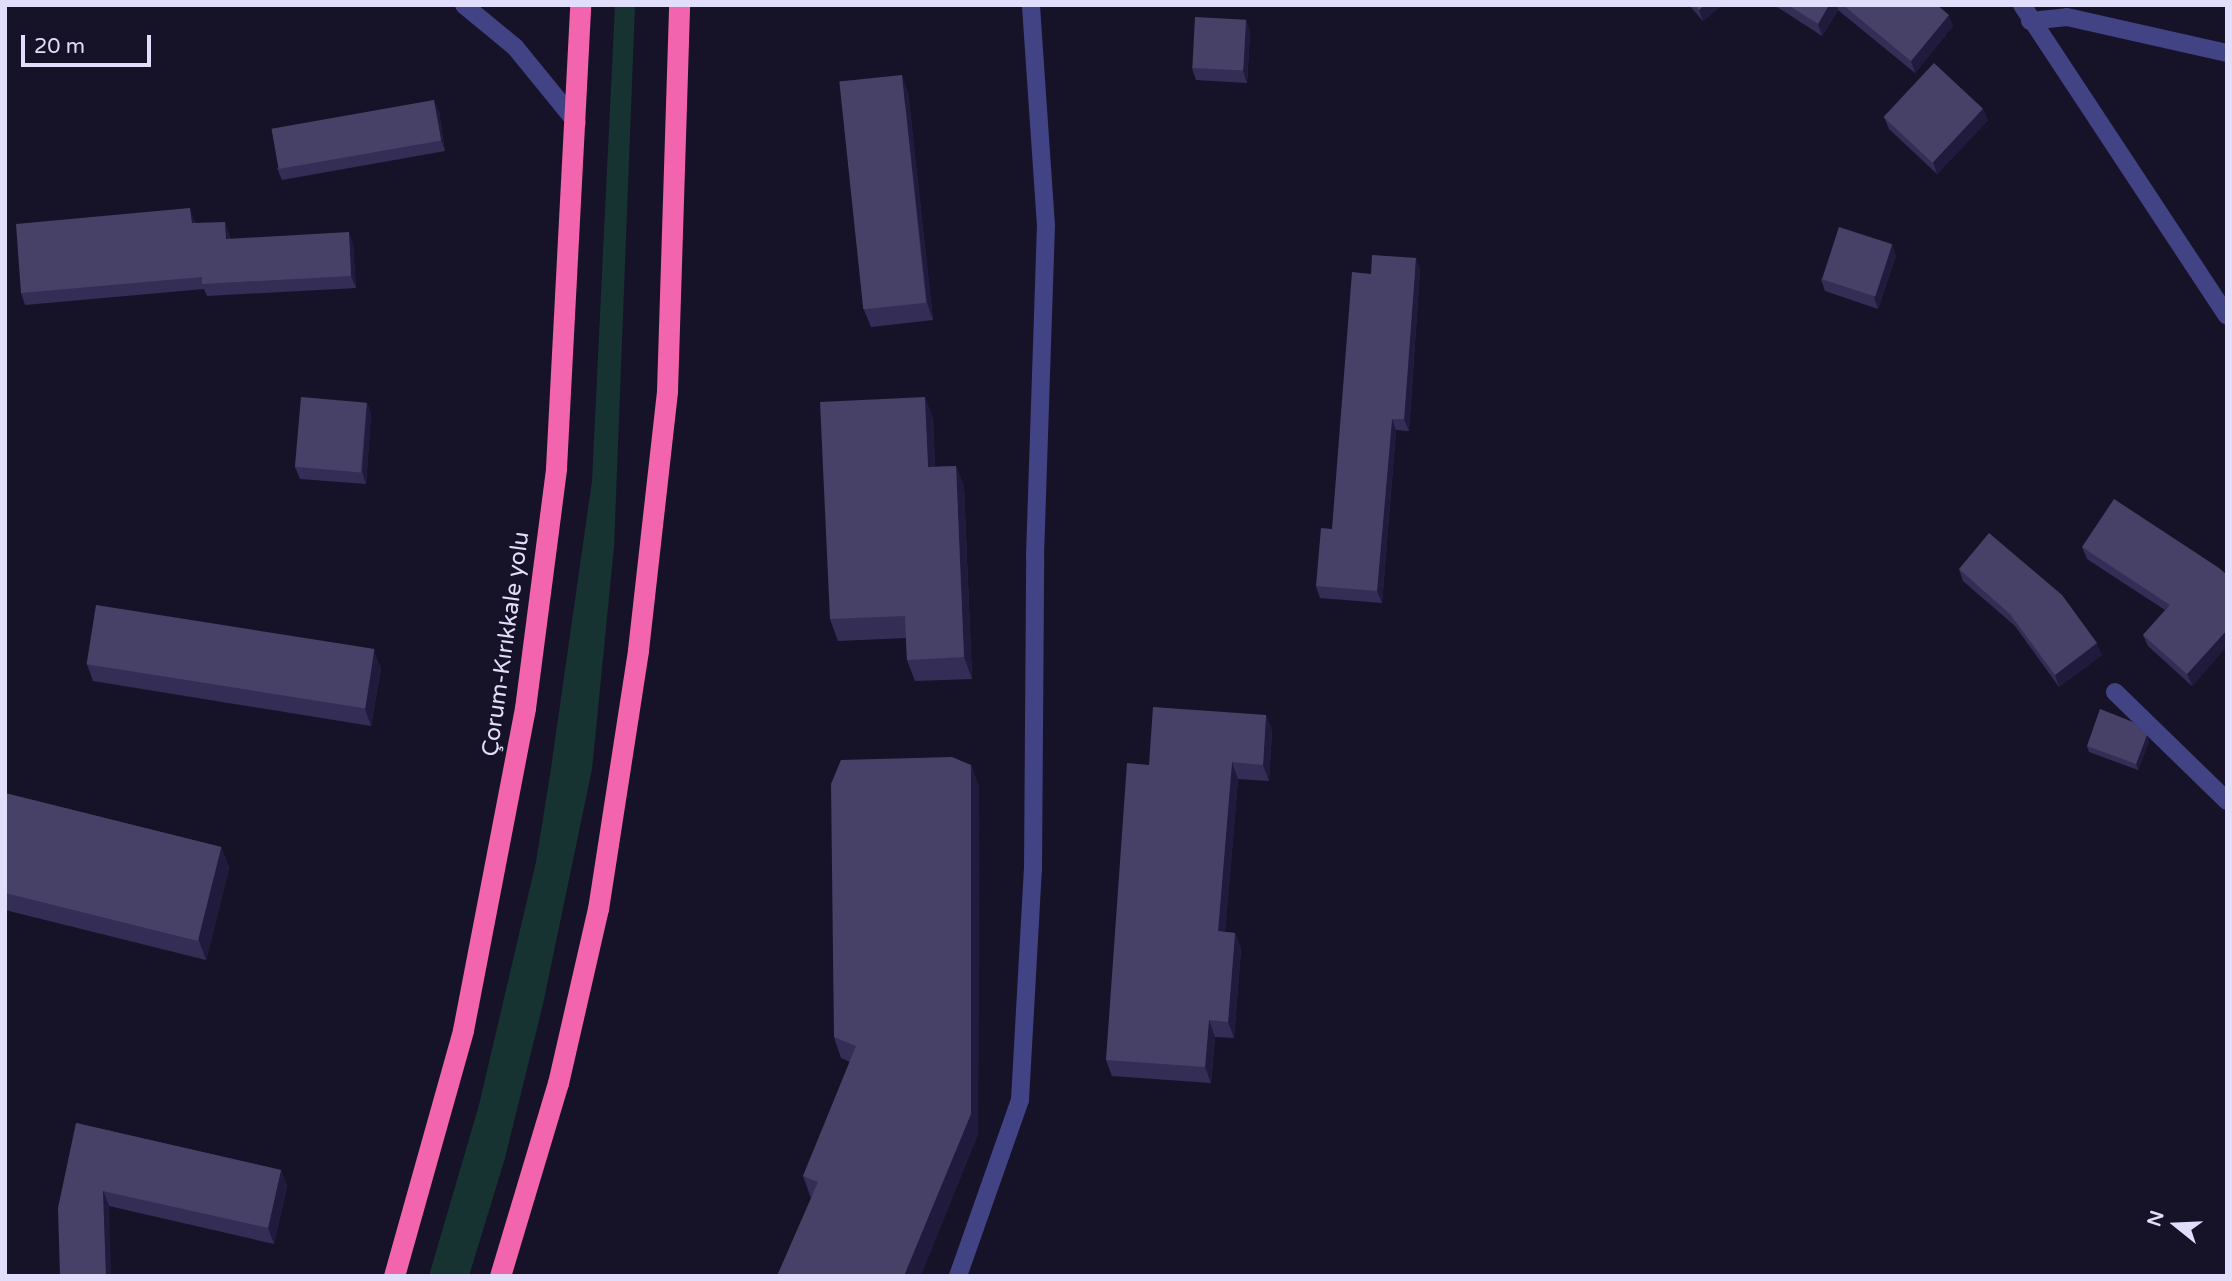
<!DOCTYPE html>
<html>
<head>
<meta charset="utf-8">
<style>
  body { margin:0 }
  #map { position:relative; width:2232px; height:1281px; overflow:hidden; background:#161329; font-family:"Varela Round",sans-serif }
  div>[style] { position:absolute }
  .green>* { inset:0; background:#173331 }
  .lane>* { height:18px; margin:-9px; padding:0 9px; transform-origin:9px; border-radius:9px; background:#424384 }
  .street>* { height:18px; margin:-9px; padding:0 9px; transform-origin:9px; border-radius:9px; background:#424384 }
  .highway>* { height:21px; margin:-10.5px; padding:0 10.5px; transform-origin:10.5px; border-radius:10.5px; background:#f264ae }
  .wall>* { inset:0; background:#342e56 }
  .shaded-wall>* { inset:0; background:#201b3c }
  .building>* { inset:0; background:#474167; transform-origin:0 0 }
  span { translate:-50% -50%; white-space:nowrap; text-align:center; line-height:1.15; -webkit-text-stroke:5px #161329; paint-order:stroke }
  .street-label { font-size:23px; color:#e1defc }
  .frame { position:absolute; inset:0; border:7px solid #e1defc; pointer-events:none }
  .north { position:absolute; left:2141px; top:1190px; width:70px; height:70px; -webkit-text-stroke:5px #161329; paint-order:stroke; rotate:288deg; font-size:19px; font-weight:700; line-height:28px; text-align:center; color:#e1defc }
  .north::after { content:''; display:block; margin:auto; width:24px; height:32px; background:#e1defc; clip-path:polygon(50% 0,100% 100%,50% 72%,0 100%) }
  .scale { position:absolute; left:21px; top:35px; width:130px; height:32px; box-sizing:border-box; border:4px solid #e1defc; border-top:0; padding-left:9px; font-size:21px; line-height:24px; white-space:nowrap; color:#e1defc; -webkit-text-stroke:5px #161329; paint-order:stroke }
</style>
</head>
<body>
<div id="map">
  <div class="green">
    <div style="clip-path:polygon(615px 5px,635px 5px,614px 547px,592px 769px,543px 1004px,505px 1158px,469px 1276px,429px 1276px,479px 1105px,536px 862px,550px 775px,592px 481px)"></div>
  </div>
  <div class="lane">
    <div style="left:464px;top:5px;width:66px;rotate:39.5deg"></div>
    <div style="left:515px;top:47px;width:98px;rotate:50.8deg"></div>
    <div style="left:2030px;top:21px;width:37px;rotate:-6deg"></div>
    <div style="left:2067px;top:17px;width:164px;rotate:12.7deg"></div>
  </div>
  <div class="street">
    <div style="left:2022px;top:5px;width:372px;rotate:56.6deg"></div>
    <div style="left:2115px;top:692px;width:156px;rotate:44.2deg"></div>
    <div style="left:958px;top:1276px;width:187px;rotate:-70.6deg"></div>
    <div style="left:1020px;top:1100px;width:230px;rotate:-86.8deg"></div>
    <div style="left:1033px;top:870px;width:314px;rotate:-89.6deg"></div>
    <div style="left:1035px;top:556px;width:330px;rotate:-88.1deg"></div>
    <div style="left:1046px;top:226px;width:222px;rotate:-93.9deg"></div>
  </div>
  <div class="highway">
    <div style="left:394px;top:1276px;width:255px;rotate:-74.3deg"></div>
    <div style="left:463px;top:1030px;width:328px;rotate:-79.1deg"></div>
    <div style="left:525px;top:708px;width:242px;rotate:-82.6deg"></div>
    <div style="left:556px;top:468px;width:464px;rotate:-87deg"></div>
    <div style="left:500px;top:1276px;width:202px;rotate:-73.3deg"></div>
    <div style="left:558px;top:1083px;width:179px;rotate:-77.1deg"></div>
    <div style="left:598px;top:909px;width:262px;rotate:-81.2deg"></div>
    <div style="left:638px;top:650px;width:261px;rotate:-83.6deg"></div>
    <div style="left:667px;top:391px;width:386px;rotate:-88.2deg"></div>
  </div>
  <div class="wall">
    <div style="clip-path:polygon(1689px 5px,1722px 5px,1703px 21px)"></div>
    <div style="clip-path:polygon(1774px 5px,1937px 5px,1953px 26px,1915px 73px,1838px 10px,1822px 36px)"></div>
    <div style="clip-path:polygon(1246px 20px,1250px 32px,1247px 83px,1196px 80px,1192px 68px)"></div>
    <div style="clip-path:polygon(908px 92px,933px 320px,871px 327px,864px 310px)"></div>
    <div style="clip-path:polygon(439px 111px,445px 151px,282px 180px,277px 168px)"></div>
    <div style="clip-path:polygon(1884px 117px,1988px 120px,1937px 174px,1889px 129px)"></div>
    <div style="clip-path:polygon(194px 220px,195px 223px,229px 233px,230px 239px,353px 244px,356px 288px,207px 296px,204px 289px,25px 305px,21px 293px)"></div>
    <div style="clip-path:polygon(1896px 256px,1878px 309px,1825px 291px,1821px 279px)"></div>
    <div style="clip-path:polygon(1420px 269px,1409px 431px,1396px 430px,1382px 603px,1320px 598px,1316px 586px,1332px 529px,1371px 274px)"></div>
    <div style="clip-path:polygon(367px 403px,371px 414px,366px 484px,300px 479px,295px 467px)"></div>
    <div style="clip-path:polygon(933px 418px,935px 467px,956px 466px,964px 487px,972px 679px,915px 681px,907px 660px,906px 638px,838px 641px,830px 619px)"></div>
    <div style="clip-path:polygon(2082px 547px,2227px 575px,2227px 646px,2192px 686px,2148px 646px,2143px 635px,2165px 610px,2087px 559px)"></div>
    <div style="clip-path:polygon(1959px 569px,2102px 655px,2059px 687px,2015px 626px,1963px 581px)"></div>
    <div style="clip-path:polygon(87px 664px,381px 668px,371px 726px,93px 681px)"></div>
    <div style="clip-path:polygon(1266px 715px,1272px 731px,1269px 781px,1238px 779px,1225px 932px,1235px 933px,1241px 949px,1234px 1038px,1215px 1037px,1211px 1083px,1112px 1076px,1106px 1060px,1149px 765px)"></div>
    <div style="clip-path:polygon(2149px 741px,2138px 770px,2089px 752px,2087px 746px)"></div>
    <div style="clip-path:polygon(971px 765px,979px 787px,978px 1135px,811px 1198px,803px 1176px,850px 1062px,841px 1058px,834px 1037px)"></div>
    <div style="clip-path:polygon(5px 793px,221px 847px,229px 868px,206px 960px,5px 910px)"></div>
    <div style="clip-path:polygon(76px 1123px,281px 1170px,287px 1186px,274px 1244px,109px 1206px)"></div>
  </div>
  <div class="shaded-wall">
    <div style="clip-path:polygon(1704px 5px,1722px 5px,1703px 21px,1699px 10px)"></div>
    <div style="clip-path:polygon(1829px 5px,1837px 5px,1838px 10px,1822px 36px,1818px 24px)"></div>
    <div style="clip-path:polygon(1949px 15px,1953px 26px,1915px 73px,1911px 61px)"></div>
    <div style="clip-path:polygon(1246px 20px,1250px 32px,1247px 83px,1243px 71px)"></div>
    <div style="clip-path:polygon(902px 75px,908px 92px,933px 320px,927px 303px)"></div>
    <div style="clip-path:polygon(434px 100px,439px 111px,445px 151px,441px 140px)"></div>
    <div style="clip-path:polygon(1983px 108px,1988px 120px,1937px 174px,1933px 162px)"></div>
    <div style="clip-path:polygon(190px 208px,194px 220px,196px 235px,192px 223px)"></div>
    <div style="clip-path:polygon(225px 222px,229px 233px,230px 251px,226px 239px)"></div>
    <div style="clip-path:polygon(349px 232px,353px 244px,356px 288px,351px 276px)"></div>
    <div style="clip-path:polygon(1892px 244px,1896px 256px,1878px 309px,1874px 297px)"></div>
    <div style="clip-path:polygon(1416px 258px,1420px 269px,1409px 431px,1404px 419px)"></div>
    <div style="clip-path:polygon(925px 397px,933px 418px,936px 488px,928px 467px)"></div>
    <div style="clip-path:polygon(367px 403px,371px 414px,366px 484px,362px 472px)"></div>
    <div style="clip-path:polygon(1392px 419px,1396px 430px,1382px 603px,1377px 591px)"></div>
    <div style="clip-path:polygon(956px 466px,964px 487px,972px 679px,964px 657px)"></div>
    <div style="clip-path:polygon(2227px 630px,2227px 646px,2192px 686px,2187px 674px)"></div>
    <div style="clip-path:polygon(2097px 643px,2102px 655px,2059px 687px,2055px 675px)"></div>
    <div style="clip-path:polygon(374px 651px,381px 668px,371px 726px,365px 709px)"></div>
    <div style="clip-path:polygon(1266px 715px,1272px 731px,1269px 781px,1263px 765px)"></div>
    <div style="clip-path:polygon(2147px 735px,2149px 741px,2138px 770px,2136px 764px)"></div>
    <div style="clip-path:polygon(1232px 762px,1238px 779px,1224px 947px,1218px 931px)"></div>
    <div style="clip-path:polygon(971px 765px,979px 787px,978px 1135px,921px 1276px,904px 1276px)"></div>
    <div style="clip-path:polygon(221px 847px,229px 868px,206px 960px,198px 938px)"></div>
    <div style="clip-path:polygon(1235px 933px,1241px 949px,1234px 1038px,1228px 1022px)"></div>
    <div style="clip-path:polygon(1209px 1020px,1215px 1037px,1211px 1083px,1205px 1067px)"></div>
    <div style="clip-path:polygon(281px 1170px,287px 1186px,274px 1244px,268px 1228px)"></div>
    <div style="clip-path:polygon(103px 1191px,109px 1206px,111px 1276px,106px 1276px)"></div>
  </div>
  <div class="building">
    <div style="clip-path:polygon(1695px 5px,1704px 5px,1699px 10px)"></div>
    <div style="clip-path:polygon(1788px 5px,1829px 5px,1818px 24px)"></div>
    <div style="clip-path:polygon(1843px 5px,1937px 5px,1949px 15px,1911px 61px)"></div>
    <div style="left:1195px;top:17px;width:51px;height:51px;rotate:3deg"></div>
    <div style="left:1934px;top:63px;width:67px;height:74px;rotate:43deg"></div>
    <div style="left:902px;top:75px;width:229px;height:63px;rotate:84deg"></div>
    <div style="left:434px;top:100px;width:41px;height:165px;rotate:80deg"></div>
    <div style="clip-path:polygon(190px 208px,192px 223px,225px 222px,226px 239px,349px 232px,351px 276px,202px 284px,202px 277px,21px 293px,16px 224px)"></div>
    <div style="left:1839px;top:227px;width:56px;height:55px;rotate:18deg"></div>
    <div style="clip-path:polygon(1372px 255px,1416px 258px,1404px 419px,1392px 419px,1377px 591px,1316px 586px,1321px 528px,1332px 529px,1352px 272px,1371px 274px)"></div>
    <div style="left:301px;top:397px;width:66px;height:70px;rotate:5deg"></div>
    <div style="clip-path:polygon(925px 397px,928px 467px,956px 466px,964px 657px,907px 660px,905px 616px,830px 619px,820px 402px)"></div>
    <div style="clip-path:polygon(2114px 499px,2219px 568px,2227px 575px,2227px 630px,2187px 674px,2143px 635px,2170px 605px,2082px 547px)"></div>
    <div style="clip-path:polygon(1989px 533px,2062px 595px,2097px 643px,2055px 675px,2010px 614px,1959px 569px)"></div>
    <div style="left:96px;top:605px;width:282px;height:60px;rotate:9deg"></div>
    <div style="clip-path:polygon(1153px 707px,1266px 715px,1263px 765px,1232px 762px,1218px 931px,1235px 933px,1228px 1022px,1209px 1020px,1205px 1067px,1106px 1060px,1127px 763px,1149px 765px)"></div>
    <div style="clip-path:polygon(2100px 709px,2133px 722px,2147px 735px,2136px 764px,2087px 746px)"></div>
    <div style="clip-path:polygon(952px 757px,971px 765px,971px 1114px,904px 1276px,777px 1276px,818px 1182px,803px 1176px,856px 1046px,834px 1037px,831px 784px,841px 760px)"></div>
    <div style="left:5px;top:793px;width:223px;height:97px;rotate:14deg"></div>
    <div style="clip-path:polygon(76px 1123px,281px 1170px,268px 1228px,103px 1191px,106px 1276px,60px 1276px,58px 1208px)"></div>
  </div>
  <div class="street-label">
    <span style="left:506px;top:644px;rotate:-82deg">Çorum-Kırıkkale yolu</span>
  </div>
  <div class="frame"></div>
  <div class="north">N</div>
  <div class="scale">20 m</div>
</div>
</body>
</html>
